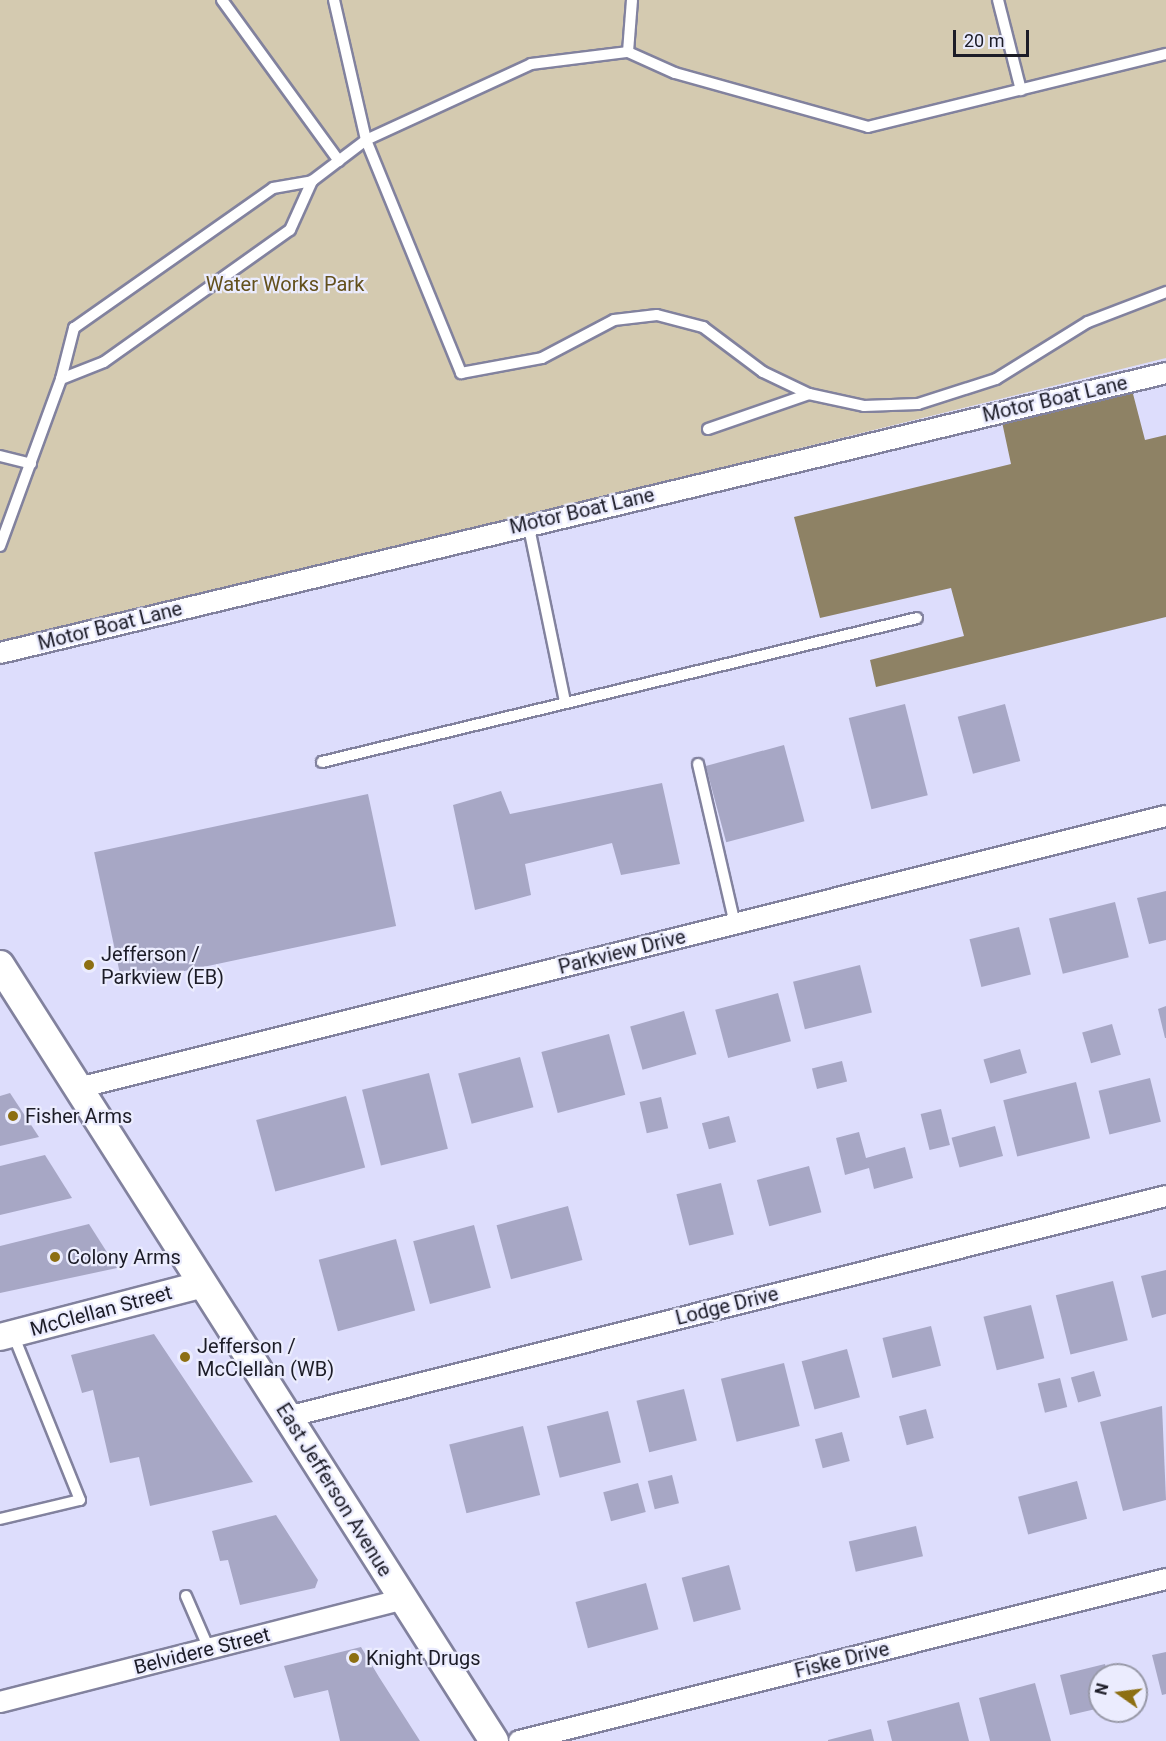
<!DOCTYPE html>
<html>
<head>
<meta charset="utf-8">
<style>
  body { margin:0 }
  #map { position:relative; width:1166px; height:1741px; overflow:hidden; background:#ddddfc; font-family:Roboto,sans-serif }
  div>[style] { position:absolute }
  .green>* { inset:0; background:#d4cab0 }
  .water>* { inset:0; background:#8e8265 }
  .building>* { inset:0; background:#a7a7c5; transform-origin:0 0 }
  .roads { filter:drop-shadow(2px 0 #82829e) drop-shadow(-2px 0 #82829e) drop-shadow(0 2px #82829e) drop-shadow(0 -2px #82829e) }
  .service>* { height:10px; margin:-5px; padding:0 5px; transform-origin:5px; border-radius:5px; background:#fff }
  .minor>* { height:20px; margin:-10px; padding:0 10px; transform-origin:10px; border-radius:10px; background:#fff }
  .tertiary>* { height:26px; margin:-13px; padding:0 13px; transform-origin:13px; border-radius:13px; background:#fff }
  .secondary>* { height:28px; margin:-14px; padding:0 14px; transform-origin:14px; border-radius:14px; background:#fff }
  .dots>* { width:16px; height:16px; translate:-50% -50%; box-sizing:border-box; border:3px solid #ebecfe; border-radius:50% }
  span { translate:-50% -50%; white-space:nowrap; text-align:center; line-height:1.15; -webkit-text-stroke:4.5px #ebecfe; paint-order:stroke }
  .park-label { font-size:20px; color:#63501c }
  .street-label { font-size:20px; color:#1c1c27 }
  .poi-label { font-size:20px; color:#1c1c27 }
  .left { translate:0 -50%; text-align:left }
  .north { position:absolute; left:1088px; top:1663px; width:60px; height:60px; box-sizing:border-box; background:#ebecfe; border:2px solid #9899a8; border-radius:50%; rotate:284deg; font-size:16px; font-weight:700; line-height:24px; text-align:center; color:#1c1c27 }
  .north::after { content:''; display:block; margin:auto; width:21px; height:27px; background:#8d6f12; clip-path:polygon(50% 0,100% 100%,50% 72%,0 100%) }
  .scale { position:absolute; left:953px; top:30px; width:76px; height:27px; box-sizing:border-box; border:3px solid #1c1c27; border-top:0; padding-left:8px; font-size:18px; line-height:21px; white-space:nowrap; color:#1c1c27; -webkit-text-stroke:4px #ebecfe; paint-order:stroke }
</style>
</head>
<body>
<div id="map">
  <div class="green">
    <div style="clip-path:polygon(0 0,1166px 0,1166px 358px,0 645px)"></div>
  </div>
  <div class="water">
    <div style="clip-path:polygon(1132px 390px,1145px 440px,1166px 435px,1166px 617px,876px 687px,870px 660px,964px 636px,951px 588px,820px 618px,794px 517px,1011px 464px,1002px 422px)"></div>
  </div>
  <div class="building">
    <div style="left:905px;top:704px;width:94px;height:58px;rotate:76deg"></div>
    <div style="left:1005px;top:704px;width:59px;height:49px;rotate:75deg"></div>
    <div style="left:784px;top:745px;width:79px;height:81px;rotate:75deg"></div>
    <div style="clip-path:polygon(662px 783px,680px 864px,621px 875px,612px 843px,525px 864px,531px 895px,475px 910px,453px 805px,501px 791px,510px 814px)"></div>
    <div style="left:368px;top:794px;width:135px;height:280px;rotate:78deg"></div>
    <div style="clip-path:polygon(1166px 891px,1166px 940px,1149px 944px,1137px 898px)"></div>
    <div style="left:1115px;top:902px;width:57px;height:68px;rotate:76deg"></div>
    <div style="left:1019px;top:927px;width:49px;height:51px;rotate:76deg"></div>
    <div style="left:860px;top:965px;width:49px;height:69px;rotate:76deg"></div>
    <div style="left:778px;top:993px;width:50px;height:65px;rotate:75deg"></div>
    <div style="clip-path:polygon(1166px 1006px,1166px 1038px,1165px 1038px,1158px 1009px)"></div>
    <div style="left:684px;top:1011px;width:45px;height:56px;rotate:74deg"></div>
    <div style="left:1112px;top:1024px;width:32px;height:31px;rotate:74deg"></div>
    <div style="left:609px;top:1034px;width:63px;height:70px;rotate:75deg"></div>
    <div style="left:1020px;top:1049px;width:25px;height:38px;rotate:74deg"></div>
    <div style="left:520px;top:1057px;width:52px;height:64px;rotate:75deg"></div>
    <div style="left:842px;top:1061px;width:21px;height:31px;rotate:76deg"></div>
    <div style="left:429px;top:1073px;width:78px;height:69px;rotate:76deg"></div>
    <div style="left:1150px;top:1078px;width:45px;height:53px;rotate:76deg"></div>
    <div style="left:1076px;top:1082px;width:58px;height:75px;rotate:76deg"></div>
    <div style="clip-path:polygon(10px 1093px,39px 1137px,0 1146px,0 1096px)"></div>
    <div style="left:346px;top:1096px;width:74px;height:93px;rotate:75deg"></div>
    <div style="left:661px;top:1097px;width:32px;height:22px;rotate:77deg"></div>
    <div style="left:941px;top:1109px;width:37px;height:21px;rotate:76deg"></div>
    <div style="left:729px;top:1116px;width:27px;height:28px;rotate:75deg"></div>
    <div style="left:995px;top:1126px;width:31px;height:45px;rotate:75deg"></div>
    <div style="clip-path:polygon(859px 1132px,866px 1158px,905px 1147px,913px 1178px,874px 1189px,869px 1168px,845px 1175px,836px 1138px)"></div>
    <div style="clip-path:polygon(45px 1155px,72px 1198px,0 1215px,0 1166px)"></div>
    <div style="left:809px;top:1166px;width:48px;height:54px;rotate:75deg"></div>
    <div style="left:721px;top:1183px;width:53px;height:46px;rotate:76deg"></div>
    <div style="left:568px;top:1206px;width:56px;height:74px;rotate:75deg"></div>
    <div style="clip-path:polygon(89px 1224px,117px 1268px,0 1293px,0 1246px)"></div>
    <div style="left:474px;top:1225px;width:65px;height:63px;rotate:75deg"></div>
    <div style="left:396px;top:1239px;width:74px;height:80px;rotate:75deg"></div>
    <div style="clip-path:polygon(1166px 1270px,1166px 1314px,1152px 1318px,1141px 1276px)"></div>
    <div style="left:1113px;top:1281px;width:61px;height:59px;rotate:76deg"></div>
    <div style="left:1031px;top:1305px;width:55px;height:49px;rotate:76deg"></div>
    <div style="left:931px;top:1326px;width:41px;height:50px;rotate:76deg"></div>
    <div style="clip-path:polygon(154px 1334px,253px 1482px,150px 1506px,139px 1457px,110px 1463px,93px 1390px,82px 1393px,71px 1355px)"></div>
    <div style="left:847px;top:1349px;width:50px;height:47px;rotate:75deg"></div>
    <div style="left:784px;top:1363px;width:65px;height:65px;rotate:76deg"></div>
    <div style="left:1094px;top:1371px;width:26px;height:24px;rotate:74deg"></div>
    <div style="left:1060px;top:1378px;width:30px;height:23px;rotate:76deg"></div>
    <div style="left:684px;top:1389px;width:53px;height:49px;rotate:76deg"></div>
    <div style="clip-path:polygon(1162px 1406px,1166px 1500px,1123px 1511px,1100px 1422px)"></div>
    <div style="left:926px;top:1409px;width:30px;height:28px;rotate:75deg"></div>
    <div style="left:608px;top:1411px;width:53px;height:63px;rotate:76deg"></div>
    <div style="left:523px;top:1426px;width:71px;height:76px;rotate:76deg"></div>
    <div style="left:842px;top:1432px;width:30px;height:28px;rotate:75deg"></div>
    <div style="left:672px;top:1475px;width:29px;height:25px;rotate:76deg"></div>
    <div style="left:1077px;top:1481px;width:39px;height:61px;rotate:75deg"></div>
    <div style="left:638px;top:1483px;width:30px;height:36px;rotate:75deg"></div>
    <div style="clip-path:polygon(276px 1515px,318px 1580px,315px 1588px,240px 1605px,228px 1560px,220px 1561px,212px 1531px)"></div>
    <div style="left:916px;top:1526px;width:31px;height:69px;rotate:77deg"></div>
    <div style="left:729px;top:1565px;width:46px;height:49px;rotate:75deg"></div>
    <div style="left:646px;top:1583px;width:48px;height:73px;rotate:75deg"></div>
    <div style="clip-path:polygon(361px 1647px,379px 1677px,420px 1741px,340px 1741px,328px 1690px,294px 1698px,284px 1666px)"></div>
    <div style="clip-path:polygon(1166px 1652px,1166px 1694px,1162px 1695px,1152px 1655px)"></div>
    <div style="clip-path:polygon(1105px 1664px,1108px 1675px,1100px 1675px,1100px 1708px,1070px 1715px,1060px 1675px)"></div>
    <div style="clip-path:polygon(1035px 1683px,1051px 1741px,990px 1741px,979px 1698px)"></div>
    <div style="clip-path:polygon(959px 1702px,969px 1741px,892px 1741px,887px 1721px)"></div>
    <div style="clip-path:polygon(871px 1729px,874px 1741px,828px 1741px,828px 1740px)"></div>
  </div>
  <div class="roads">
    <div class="service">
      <div style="left:222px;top:0;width:199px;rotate:54deg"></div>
      <div style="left:334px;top:0;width:144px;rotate:77.1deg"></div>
      <div style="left:366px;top:140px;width:252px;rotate:67.8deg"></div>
      <div style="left:461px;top:373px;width:82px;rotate:-10.5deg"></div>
      <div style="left:542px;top:358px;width:81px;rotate:-27.8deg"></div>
      <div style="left:614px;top:320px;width:43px;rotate:-6.6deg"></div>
      <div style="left:657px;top:315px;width:48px;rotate:14.6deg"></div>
      <div style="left:703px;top:327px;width:75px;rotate:36.9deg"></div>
      <div style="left:763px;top:372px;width:51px;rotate:25.6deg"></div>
      <div style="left:809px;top:394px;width:56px;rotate:12.3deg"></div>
      <div style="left:864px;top:406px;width:54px;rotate:-2.1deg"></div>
      <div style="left:918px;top:404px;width:82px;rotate:-17.8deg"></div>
      <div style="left:996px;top:379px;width:108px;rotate:-31.8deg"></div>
      <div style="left:1088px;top:322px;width:84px;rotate:-21deg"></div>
      <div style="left:998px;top:0;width:93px;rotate:75.7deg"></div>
      <div style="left:628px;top:52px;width:52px;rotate:-85.6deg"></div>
      <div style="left:61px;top:379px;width:46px;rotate:-21.6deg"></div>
      <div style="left:104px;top:362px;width:228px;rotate:-35.4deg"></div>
      <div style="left:290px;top:230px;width:54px;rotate:-65.8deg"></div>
      <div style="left:708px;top:429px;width:107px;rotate:-19.1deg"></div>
      <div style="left:0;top:456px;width:32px;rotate:14deg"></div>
      <div style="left:528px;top:523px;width:183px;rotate:78.3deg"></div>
      <div style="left:0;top:546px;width:178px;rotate:-69.9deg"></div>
      <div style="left:61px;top:379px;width:53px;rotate:-75.7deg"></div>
      <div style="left:74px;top:328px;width:243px;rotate:-35.1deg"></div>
      <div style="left:273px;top:188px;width:40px;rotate:-10deg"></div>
      <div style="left:312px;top:181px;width:68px;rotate:-37.2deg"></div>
      <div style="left:366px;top:140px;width:182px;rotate:-24.7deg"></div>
      <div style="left:531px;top:64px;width:98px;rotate:-7.1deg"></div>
      <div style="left:628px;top:52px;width:51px;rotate:24.1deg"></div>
      <div style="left:675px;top:73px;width:200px;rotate:15.6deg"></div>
      <div style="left:868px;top:127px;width:307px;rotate:-13.8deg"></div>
      <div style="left:322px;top:762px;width:612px;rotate:-13.6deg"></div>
      <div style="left:698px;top:764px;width:164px;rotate:77deg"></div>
      <div style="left:0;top:1519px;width:82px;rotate:-13.4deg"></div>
      <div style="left:80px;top:1500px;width:179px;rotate:-112deg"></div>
      <div style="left:186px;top:1596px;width:58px;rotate:66.5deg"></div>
    </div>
    <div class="minor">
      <div style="left:0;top:653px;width:1199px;rotate:-13.5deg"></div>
      <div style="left:78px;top:1088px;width:1121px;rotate:-14.04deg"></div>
      <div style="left:287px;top:1417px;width:906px;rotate:-14.11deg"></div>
      <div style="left:0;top:1702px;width:416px;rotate:-14.3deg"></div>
      <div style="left:519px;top:1741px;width:667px;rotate:-14.06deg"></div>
    </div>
    <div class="tertiary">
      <div style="left:0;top:1337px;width:210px;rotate:-14.6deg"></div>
    </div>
    <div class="secondary">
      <div style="left:0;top:965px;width:920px;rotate:57.52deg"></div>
    </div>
  </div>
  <div class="dots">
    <div style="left:89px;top:965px;background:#8d6f12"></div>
    <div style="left:13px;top:1116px;background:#8d6f12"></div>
    <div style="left:55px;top:1257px;background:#8d6f12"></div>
    <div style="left:185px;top:1357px;background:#8d6f12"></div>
    <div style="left:354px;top:1658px;background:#8d6f12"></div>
  </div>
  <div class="park-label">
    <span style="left:285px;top:284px">Water Works Park</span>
  </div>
  <div class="street-label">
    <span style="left:1055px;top:399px;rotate:-13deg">Motor Boat Lane</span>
    <span style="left:582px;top:511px;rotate:-13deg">Motor Boat Lane</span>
    <span style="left:110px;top:626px;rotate:-14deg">Motor Boat Lane</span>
    <span style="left:622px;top:952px;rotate:-14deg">Parkview Drive</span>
    <span style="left:727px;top:1306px;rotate:-14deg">Lodge Drive</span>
    <span style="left:101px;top:1311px;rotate:-15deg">McClellan Street</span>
    <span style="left:334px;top:1490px;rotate:58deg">East Jefferson Avenue</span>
    <span style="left:202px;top:1651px;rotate:-14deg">Belvidere Street</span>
    <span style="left:842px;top:1660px;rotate:-14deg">Fiske Drive</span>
  </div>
  <div class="poi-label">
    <span class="left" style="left:101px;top:966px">Jefferson /<br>Parkview (EB)</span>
    <span class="left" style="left:25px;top:1116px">Fisher Arms</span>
    <span class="left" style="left:67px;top:1257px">Colony Arms</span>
    <span class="left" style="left:197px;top:1358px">Jefferson /<br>McClellan (WB)</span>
    <span class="left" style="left:366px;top:1658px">Knight Drugs</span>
  </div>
  <div class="north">N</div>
  <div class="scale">20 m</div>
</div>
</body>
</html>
